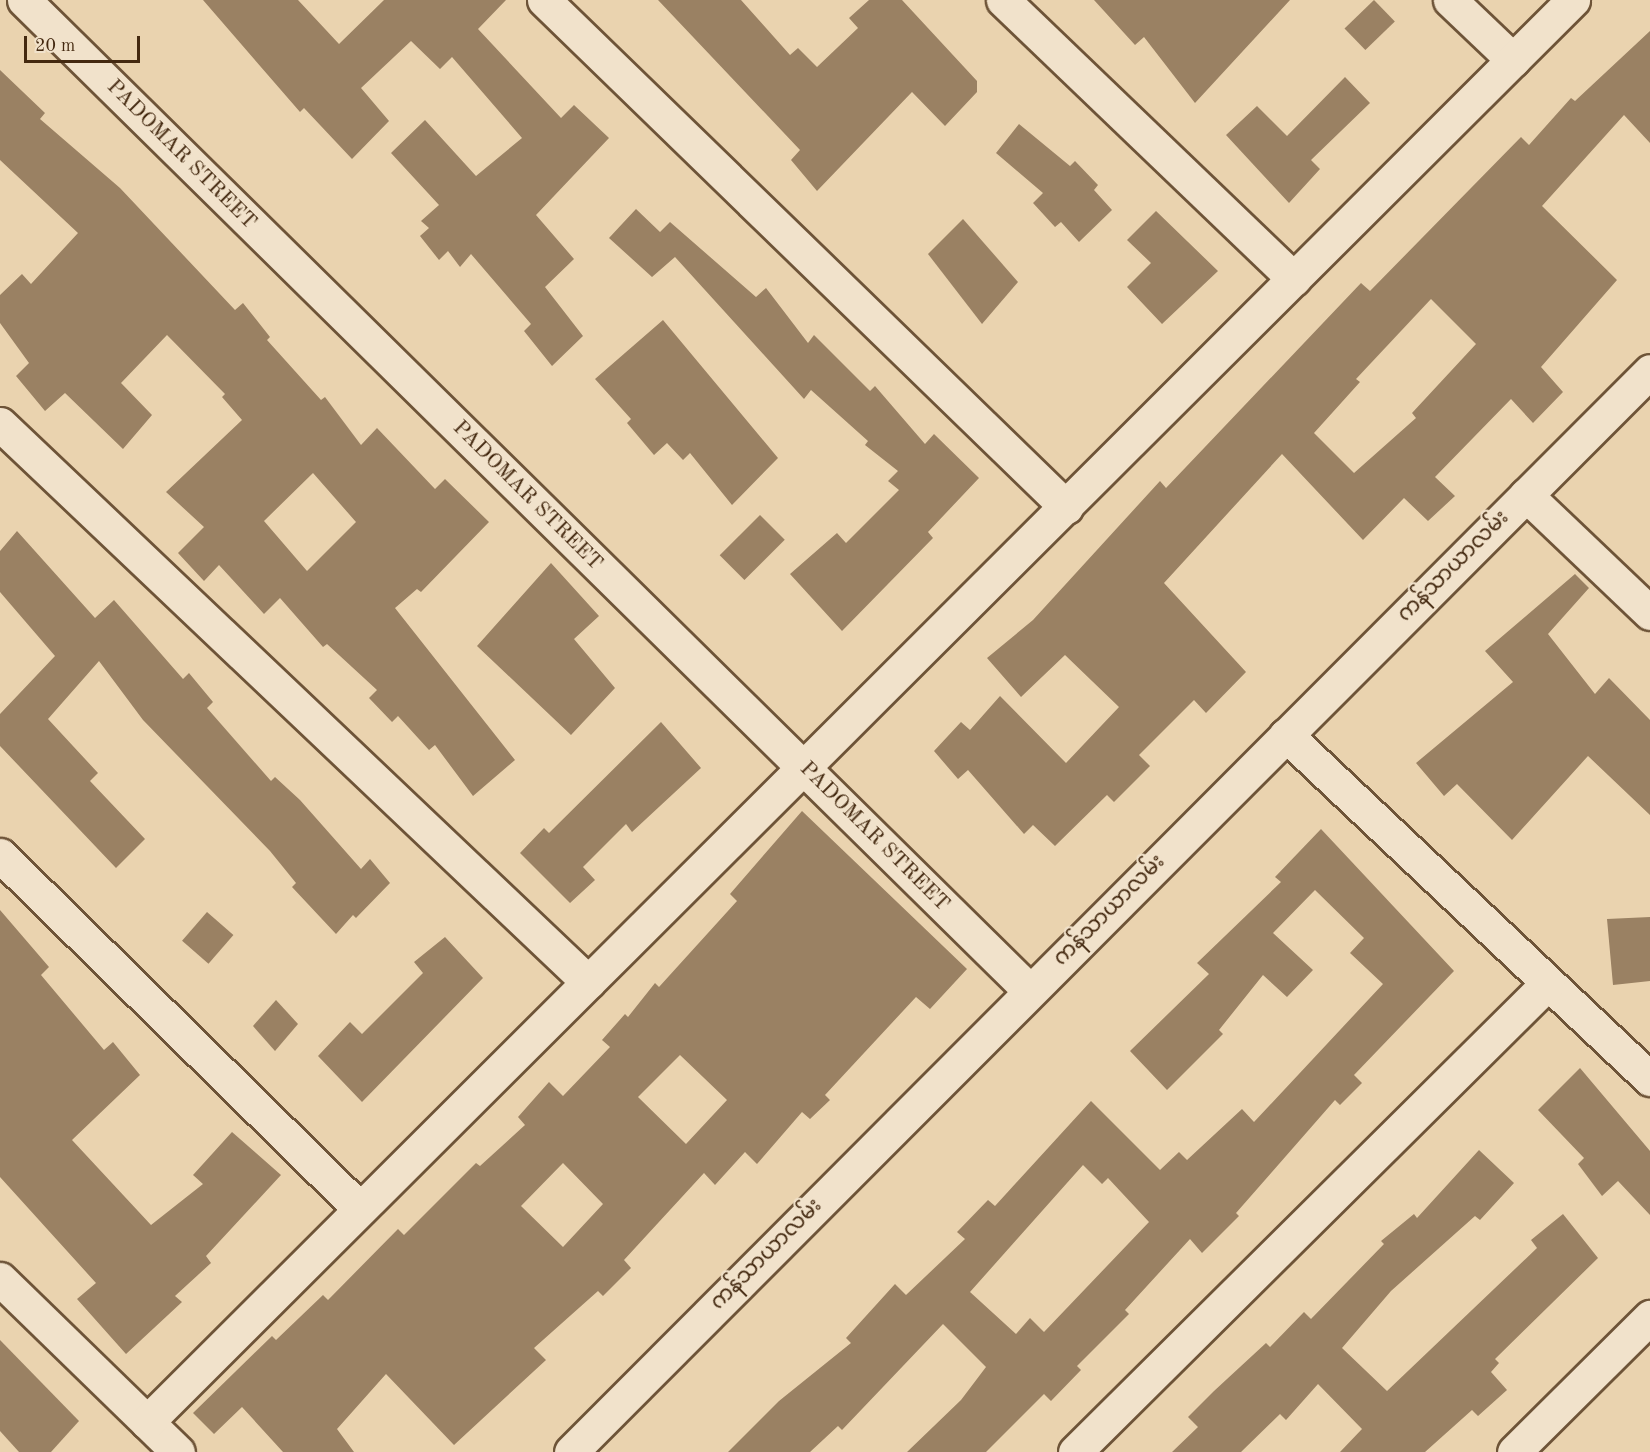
<!DOCTYPE html>
<html>
<head>
<meta charset="utf-8">
<style>
  body { margin:0 }
  #map { position:relative; width:1650px; height:1452px; overflow:hidden; background:#ead3af; font-family:"Old Standard TT","Noto Sans Myanmar",serif }
  div>[style] { position:absolute }
  .building>* { inset:0; background:#9a8163; transform-origin:0 0 }
  .roads { filter:drop-shadow(2px 0 #6e5438) drop-shadow(-2px 0 #6e5438) drop-shadow(0 2px #6e5438) drop-shadow(0 -2px #6e5438) }
  .street>* { height:33px; margin:-16.5px; padding:0 16.5px; transform-origin:16.5px; border-radius:16.5px; background:#f1e2cb }
  span { translate:-50% -50%; white-space:nowrap; text-align:center; line-height:1.15; -webkit-text-stroke:4.5px #f1e2cb; paint-order:stroke }
  .street-label { font-size:21px; color:#442910 }
  .scale { position:absolute; left:24px; top:36px; width:116px; height:27px; box-sizing:border-box; border:3px solid #442910; border-top:0; padding-left:8px; font-size:18px; line-height:21px; white-space:nowrap; color:#442910; -webkit-text-stroke:4px #f1e2cb; paint-order:stroke }
</style>
</head>
<body>
<div id="map">
  <div class="building">
    <div style="clip-path:polygon(203px 0,298px 0,339px 44px,384px 0,506px 0,478px 29px,561px 118px,574px 105px,609px 138px,536px 215px,574px 259px,545px 287px,583px 336px,552px 366px,524px 331px,531px 324px,471px 254px,460px 267px,448px 251px,439px 260px,420px 236px,429px 228px,421px 221px,439px 205px,391px 153px,425px 120px,476px 176px,522px 138px,452px 57px,440px 69px,411px 41px,361px 88px,389px 121px,352px 159px,304px 108px,300px 112px)"></div>
    <div style="clip-path:polygon(658px 0,741px 0,790px 55px,798px 48px,817px 67px,858px 28px,849px 18px,869px 0,902px 0,977px 81px,977px 92px,945px 126px,912px 92px,817px 191px,791px 160px,800px 150px)"></div>
    <div style="clip-path:polygon(1094px 0,1290px 0,1195px 103px,1144px 37px,1135px 45px)"></div>
    <div style="left:1374px;top:0;width:30px;height:41px;rotate:46deg"></div>
    <div style="clip-path:polygon(evenodd,1650px 31px,1650px 143px,1624px 115px,1542px 206px,1617px 280px,1541px 367px,1563px 392px,1533px 423px,1511px 399px,1435px 477px,1455px 496px,1428px 521px,1404px 498px,1363px 540px,1282px 454px,1164px 583px,1246px 672px,1206px 713px,1194px 700px,1139px 755px,1150px 766px,1114px 802px,1107px 795px,1055px 846px,1033px 825px,1024px 834px,968px 770px,958px 779px,934px 751px,961px 722px,970px 730px,1000px 696px,1066px 763px,1119px 707px,1065px 655px,1021px 697px,987px 658px,1033px 620px,1160px 481px,1166px 488px,1361px 283px,1370px 291px,1521px 137px,1529px 145px,1571px 98px,1575px 101px,1650px 31px,1431px 299px,1476px 344px,1412px 413px,1416px 418px,1354px 473px,1314px 433px,1360px 382px,1356px 379px,1431px 299px)"></div>
    <div style="clip-path:polygon(evenodd,0 70px,45px 113px,40px 119px,120px 188px,235px 310px,243px 303px,270px 337px,267px 340px,321px 400px,325px 397px,361px 445px,377px 428px,435px 489px,445px 479px,489px 522px,421px 592px,417px 589px,395px 608px,515px 760px,473px 796px,435px 745px,429px 750px,398px 716px,392px 722px,369px 698px,377px 690px,327px 644px,323px 647px,280px 598px,264px 614px,219px 565px,204px 581px,178px 553px,204px 527px,166px 492px,242px 420px,222px 397px,225px 394px,167px 335px,121px 383px,152px 415px,123px 449px,65px 393px,45px 411px,16px 376px,29px 363px,0 323px,0 295px,22px 274px,31px 284px,78px 233px,0 160px,0 70px,313px 473px,356px 522px,307px 571px,264px 521px,313px 473px)"></div>
    <div style="clip-path:polygon(1345px 77px,1370px 103px,1311px 160px,1320px 169px,1289px 203px,1226px 135px,1257px 106px,1287px 136px)"></div>
    <div style="clip-path:polygon(1019px 124px,1070px 166px,1075px 161px,1098px 185px,1094px 190px,1112px 210px,1079px 242px,1061px 222px,1055px 227px,1033px 203px,1043px 193px,996px 153px)"></div>
    <div style="clip-path:polygon(636px 209px,660px 232px,670px 222px,756px 297px,766px 288px,808px 343px,814px 335px,870px 391px,875px 386px,925px 444px,934px 434px,979px 478px,928px 532px,933px 538px,842px 631px,790px 574px,837px 533px,846px 543px,899px 490px,888px 481px,898px 471px,865px 445px,868px 441px,811px 390px,804px 399px,675px 257px,652px 277px,609px 238px)"></div>
    <div style="clip-path:polygon(1156px 211px,1218px 271px,1162px 324px,1127px 287px,1151px 263px,1127px 240px)"></div>
    <div style="clip-path:polygon(963px 219px,1018px 282px,982px 324px,928px 254px)"></div>
    <div style="clip-path:polygon(663px 320px,778px 458px,732px 505px,690px 453px,683px 460px,667px 443px,654px 455px,627px 423px,631px 419px,595px 379px)"></div>
    <div style="left:760px;top:515px;width:35px;height:57px;rotate:45deg"></div>
    <div style="clip-path:polygon(17px 531px,95px 618px,114px 600px,183px 679px,189px 673px,213px 702px,207px 708px,271px 781px,275px 777px,300px 800px,361px 869px,370px 859px,390px 883px,356px 918px,353px 915px,336px 934px,292px 887px,296px 883px,270px 851px,143px 720px,99px 661px,48px 719px,98px 773px,90px 781px,145px 839px,116px 868px,0 746px,0 714px,55px 656px,0 592px,0 551px)"></div>
    <div style="clip-path:polygon(551px 563px,599px 616px,574px 639px,615px 688px,571px 735px,477px 646px)"></div>
    <div style="clip-path:polygon(1575px 574px,1589px 588px,1548px 634px,1595px 694px,1609px 678px,1650px 720px,1650px 815px,1588px 756px,1512px 840px,1457px 784px,1444px 796px,1416px 763px,1513px 682px,1485px 651px)"></div>
    <div style="clip-path:polygon(661px 722px,701px 768px,632px 832px,626px 824px,583px 867px,595px 880px,570px 903px,520px 853px,544px 828px,549px 833px)"></div>
    <div style="clip-path:polygon(evenodd,802px 811px,967px 969px,930px 1009px,916px 997px,825px 1095px,830px 1100px,810px 1119px,802px 1112px,757px 1164px,745px 1152px,715px 1185px,704px 1173px,624px 1260px,631px 1268px,603px 1296px,598px 1291px,534px 1348px,546px 1360px,454px 1445px,386px 1374px,337px 1429px,354px 1452px,283px 1452px,242px 1407px,214px 1434px,193px 1413px,272px 1336px,276px 1340px,323px 1295px,328px 1300px,398px 1229px,404px 1235px,476px 1163px,480px 1166px,525px 1125px,518px 1117px,549px 1082px,563px 1096px,610px 1047px,602px 1040px,625px 1014px,628px 1017px,655px 983px,659px 987px,737px 901px,730px 894px,802px 811px,680px 1055px,727px 1100px,686px 1144px,638px 1097px,680px 1055px,802px 811px,563px 1163px,603px 1204px,563px 1247px,521px 1206px,563px 1163px)"></div>
    <div style="clip-path:polygon(evenodd,1321px 829px,1454px 971px,1354px 1075px,1362px 1083px,1340px 1105px,1335px 1100px,1236px 1213px,1239px 1216px,1202px 1253px,1190px 1239px,1125px 1310px,1129px 1314px,1077px 1366px,1081px 1370px,1051px 1401px,1044px 1394px,986px 1452px,907px 1452px,961px 1400px,986px 1367px,943px 1324px,842px 1430px,838px 1426px,810px 1452px,728px 1452px,779px 1401px,851px 1343px,846px 1338px,895px 1284px,906px 1295px,965px 1239px,957px 1232px,988px 1200px,995px 1206px,1091px 1101px,1160px 1170px,1179px 1152px,1187px 1160px,1242px 1109px,1254px 1122px,1383px 984px,1350px 953px,1364px 938px,1315px 890px,1273px 933px,1313px 970px,1287px 997px,1263px 975px,1219px 1030px,1223px 1034px,1167px 1090px,1130px 1051px,1209px 974px,1197px 963px,1281px 882px,1275px 877px,1321px 829px,1083px 1165px,1102px 1184px,1108px 1178px,1149px 1222px,1044px 1332px,1030px 1318px,1016px 1334px,970px 1292px,1083px 1165px)"></div>
    <div style="clip-path:polygon(0 910px,49px 967px,41px 975px,104px 1050px,113px 1042px,140px 1075px,72px 1140px,151px 1225px,203px 1184px,193px 1175px,232px 1132px,281px 1175px,206px 1256px,211px 1263px,175px 1296px,182px 1302px,126px 1354px,77px 1299px,96px 1283px,0 1177px)"></div>
    <div style="left:207px;top:912px;width:35px;height:38px;rotate:41deg"></div>
    <div style="clip-path:polygon(1650px 917px,1650px 981px,1613px 985px,1607px 919px)"></div>
    <div style="clip-path:polygon(445px 937px,483px 978px,362px 1102px,318px 1056px,350px 1022px,362px 1034px,423px 973px,414px 962px)"></div>
    <div style="clip-path:polygon(276px 1000px,298px 1024px,275px 1051px,253px 1026px)"></div>
    <div style="clip-path:polygon(1580px 1068px,1650px 1151px,1650px 1215px,1618px 1181px,1602px 1196px,1578px 1164px,1584px 1158px,1538px 1110px)"></div>
    <div style="clip-path:polygon(1479px 1150px,1514px 1183px,1480px 1220px,1475px 1216px,1391px 1291px,1342px 1348px,1387px 1391px,1537px 1248px,1531px 1240px,1563px 1214px,1598px 1258px,1495px 1359px,1499px 1363px,1491px 1372px,1507px 1390px,1478px 1416px,1472px 1410px,1425px 1452px,1340px 1452px,1362px 1429px,1318px 1384px,1286px 1420px,1280px 1414px,1241px 1452px,1172px 1452px,1198px 1427px,1188px 1417px,1214px 1391px,1266px 1343px,1270px 1347px,1304px 1312px,1311px 1319px,1384px 1244px,1381px 1241px,1414px 1214px,1417px 1218px)"></div>
    <div style="clip-path:polygon(0 1340px,79px 1421px,51px 1452px,19px 1452px,0 1431px)"></div>
  </div>
  <div class="roads">
    <div class="street">
      <div style="left:24px;top:0;width:1412px;rotate:44.57deg"></div>
      <div style="left:544px;top:0;width:728px;rotate:44.16deg"></div>
      <div style="left:1003px;top:0;width:403px;rotate:43.8deg"></div>
      <div style="left:1450px;top:0;width:87px;rotate:43.6deg"></div>
      <div style="left:0;top:424px;width:811px;rotate:43.5deg"></div>
      <div style="left:1526px;top:495px;width:171px;rotate:43.6deg"></div>
      <div style="left:1286px;top:735px;width:501px;rotate:43.38deg"></div>
      <div style="left:0;top:855px;width:505px;rotate:44.52deg"></div>
      <div style="left:0;top:1279px;width:248px;rotate:44.2deg"></div>
      <div style="left:147px;top:1422px;width:2014px;rotate:-44.92deg"></div>
      <div style="left:571px;top:1452px;width:1527px;rotate:-45.05deg"></div>
      <div style="left:1075px;top:1452px;width:666px;rotate:-44.76deg"></div>
      <div style="left:1514px;top:1452px;width:192px;rotate:-44.8deg"></div>
    </div>
  </div>
  <div class="street-label">
    <span style="left:181px;top:155px;rotate:45deg">PADOMAR STREET</span>
    <span style="left:527px;top:496px;rotate:45deg">PADOMAR STREET</span>
    <span style="left:1454px;top:567px;rotate:-45deg">ကန်သာယာလမ်း</span>
    <span style="left:874px;top:837px;rotate:45deg">PADOMAR STREET</span>
    <span style="left:1110px;top:911px;rotate:-45deg">ကန်သာယာလမ်း</span>
    <span style="left:767px;top:1255px;rotate:-45deg">ကန်သာယာလမ်း</span>
  </div>
  <div class="scale">20 m</div>
</div>
</body>
</html>
